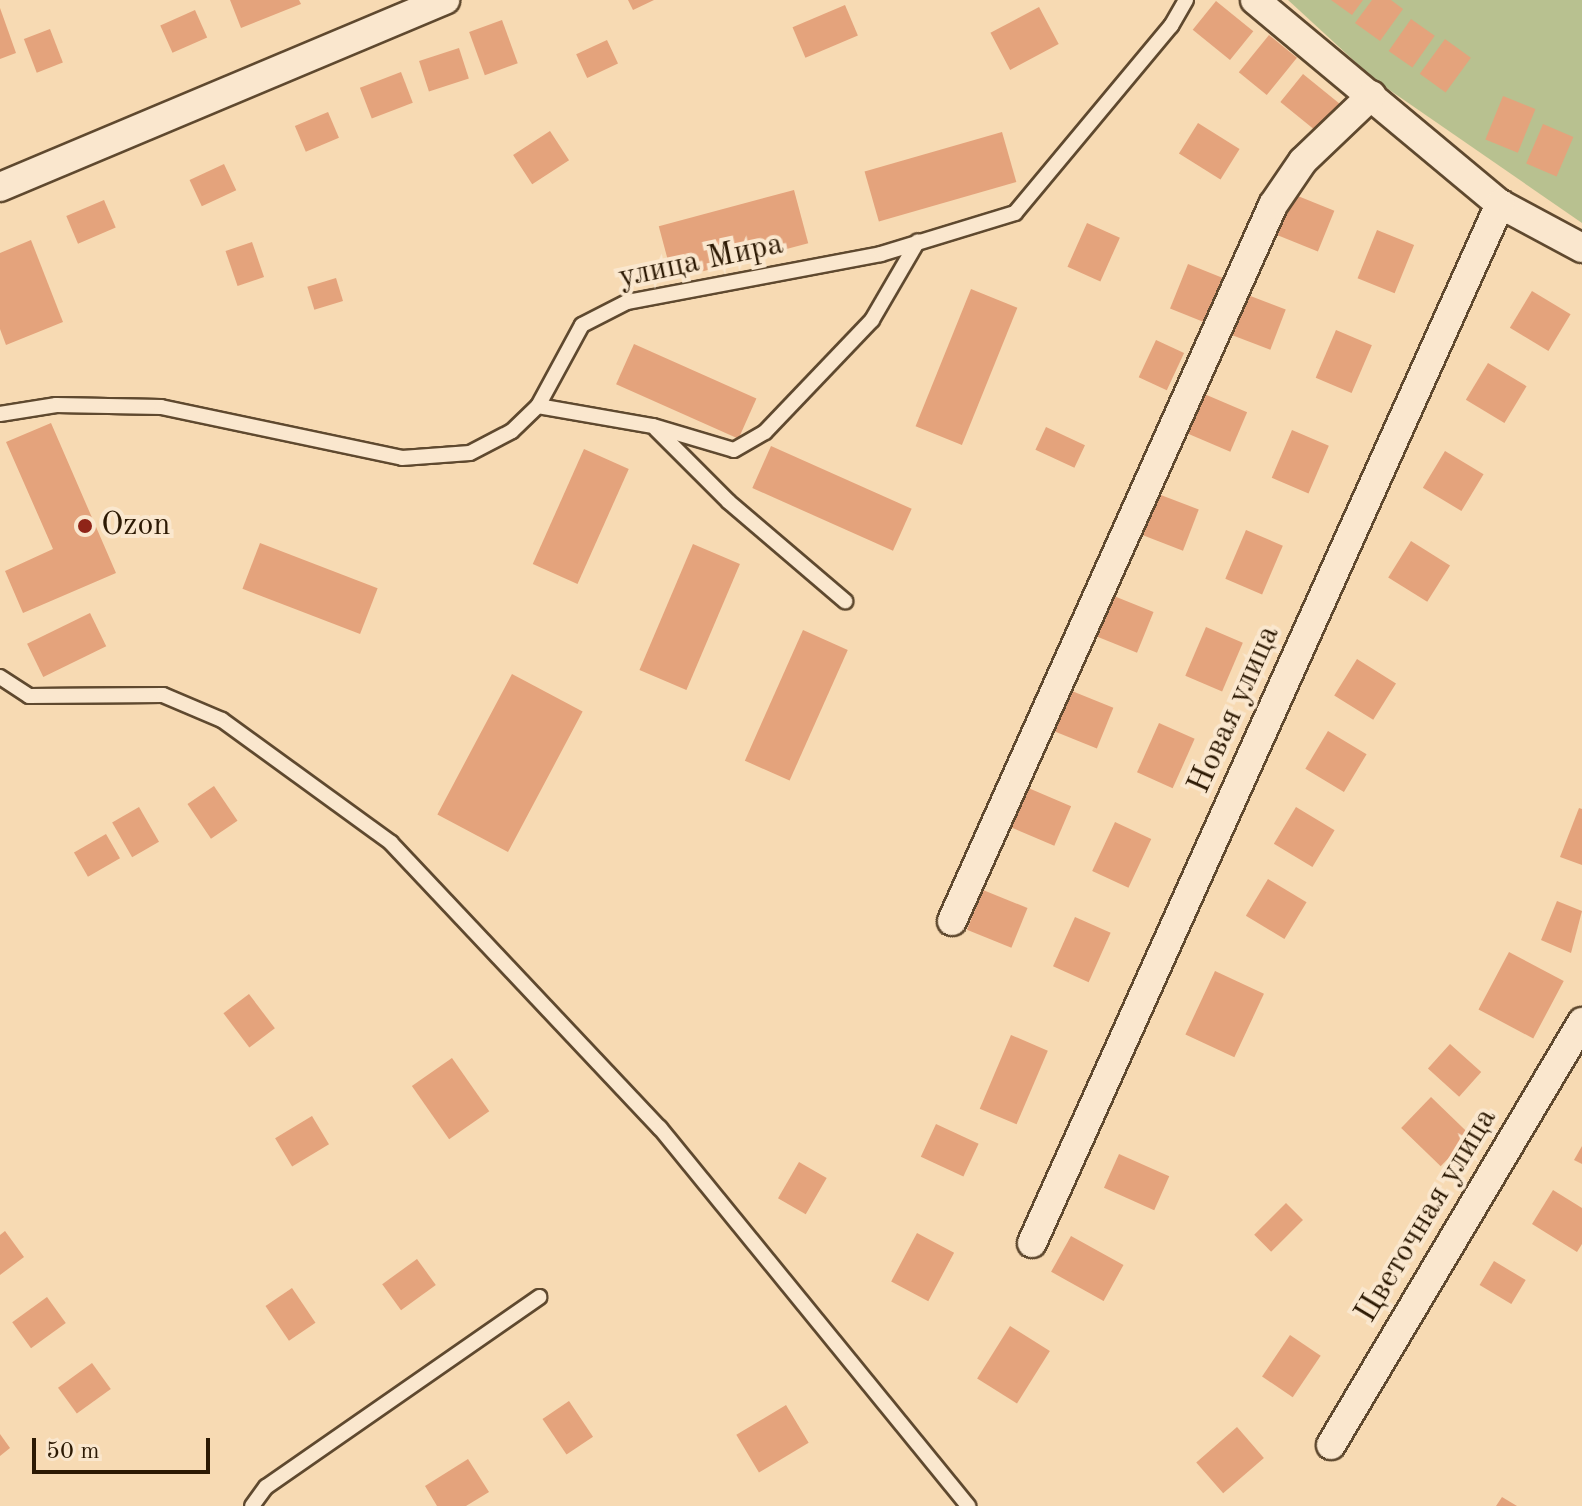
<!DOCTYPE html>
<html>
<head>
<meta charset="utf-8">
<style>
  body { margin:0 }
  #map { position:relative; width:1582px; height:1506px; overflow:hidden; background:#f7dab3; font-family:"Old Standard TT",serif }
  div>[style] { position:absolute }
  .green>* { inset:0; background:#b8c190 }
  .building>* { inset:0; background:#e4a37c; transform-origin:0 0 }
  .roads { filter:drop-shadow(2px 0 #5f492f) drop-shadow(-2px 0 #5f492f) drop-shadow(0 2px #5f492f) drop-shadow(0 -2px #5f492f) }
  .lane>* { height:14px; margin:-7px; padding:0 7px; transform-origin:7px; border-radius:7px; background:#fae7ce }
  .street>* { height:28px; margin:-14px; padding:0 14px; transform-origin:14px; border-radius:14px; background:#fae7ce }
  .dots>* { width:22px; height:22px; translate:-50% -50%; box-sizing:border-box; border:4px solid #fae7ce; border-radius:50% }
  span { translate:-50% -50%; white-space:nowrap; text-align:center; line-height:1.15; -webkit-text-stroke:8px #fae7ce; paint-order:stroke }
  .street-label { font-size:32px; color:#2c1903 }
  .poi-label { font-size:32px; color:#2c1903 }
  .left { translate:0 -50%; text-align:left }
  .scale { position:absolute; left:32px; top:1438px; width:178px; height:36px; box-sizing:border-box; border:4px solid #2c1903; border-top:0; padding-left:10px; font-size:24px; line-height:28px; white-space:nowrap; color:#2c1903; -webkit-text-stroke:6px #fae7ce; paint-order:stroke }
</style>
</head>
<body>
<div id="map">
  <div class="green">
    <div style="clip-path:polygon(1288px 0,1582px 0,1582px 223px,1375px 80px)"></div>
  </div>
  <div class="building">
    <div style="clip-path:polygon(230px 0,299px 0,301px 4px,241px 28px)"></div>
    <div style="clip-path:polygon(628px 0,654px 0,633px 10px)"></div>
    <div style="clip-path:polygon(1331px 0,1363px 0,1352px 15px)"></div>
    <div style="clip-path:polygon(1372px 0,1391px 0,1403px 9px,1380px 41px,1355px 23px)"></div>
    <div style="left:1216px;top:1px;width:48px;height:37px;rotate:39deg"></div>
    <div style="left:845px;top:5px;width:33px;height:57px;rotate:67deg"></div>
    <div style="left:1039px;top:7px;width:42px;height:55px;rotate:62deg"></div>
    <div style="clip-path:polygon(0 8px,16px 53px,0 59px)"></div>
    <div style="left:195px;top:10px;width:30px;height:38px;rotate:66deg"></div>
    <div style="left:1411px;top:19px;width:29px;height:39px;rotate:35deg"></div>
    <div style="left:502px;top:20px;width:46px;height:35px;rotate:70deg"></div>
    <div style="left:50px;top:29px;width:36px;height:28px;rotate:69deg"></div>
    <div style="left:1269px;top:35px;width:36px;height:48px;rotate:39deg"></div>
    <div style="left:1445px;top:39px;width:32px;height:43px;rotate:36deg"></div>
    <div style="left:607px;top:40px;width:26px;height:34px;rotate:65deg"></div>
    <div style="left:459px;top:48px;width:32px;height:42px;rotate:72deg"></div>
    <div style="left:401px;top:72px;width:33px;height:44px;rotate:69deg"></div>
    <div style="left:1303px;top:74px;width:48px;height:36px;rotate:39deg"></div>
    <div style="left:1503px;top:96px;width:35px;height:47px;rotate:22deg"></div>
    <div style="left:328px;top:112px;width:28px;height:36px;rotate:67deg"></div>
    <div style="left:1198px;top:123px;width:49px;height:36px;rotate:32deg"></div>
    <div style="left:1543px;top:124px;width:33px;height:43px;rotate:23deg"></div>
    <div style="left:550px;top:131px;width:35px;height:44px;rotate:57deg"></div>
    <div style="left:1002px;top:132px;width:52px;height:143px;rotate:74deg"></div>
    <div style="left:224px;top:164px;width:29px;height:38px;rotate:65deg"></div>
    <div style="left:794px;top:190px;width:55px;height:140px;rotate:75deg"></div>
    <div style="left:1288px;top:192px;width:50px;height:44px;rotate:22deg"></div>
    <div style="left:104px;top:200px;width:30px;height:41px;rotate:67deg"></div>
    <div style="left:1087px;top:223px;width:36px;height:48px;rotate:24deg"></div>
    <div style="left:1377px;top:230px;width:40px;height:52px;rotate:22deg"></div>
    <div style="clip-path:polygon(31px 240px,63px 322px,6px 345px,0 329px,0 253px)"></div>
    <div style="left:252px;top:242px;width:37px;height:28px;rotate:71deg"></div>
    <div style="left:1188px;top:264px;width:37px;height:48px;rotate:22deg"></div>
    <div style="left:336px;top:278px;width:24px;height:30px;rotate:73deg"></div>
    <div style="left:971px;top:289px;width:50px;height:148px;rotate:22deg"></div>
    <div style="left:1532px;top:291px;width:45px;height:43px;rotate:31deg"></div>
    <div style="left:1240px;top:292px;width:49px;height:43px;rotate:21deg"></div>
    <div style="left:1336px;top:330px;width:39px;height:52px;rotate:23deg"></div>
    <div style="left:1156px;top:340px;width:31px;height:41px;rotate:25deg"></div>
    <div style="left:634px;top:344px;width:134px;height:44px;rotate:24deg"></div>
    <div style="left:1488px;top:363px;width:45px;height:43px;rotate:31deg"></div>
    <div style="left:1202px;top:393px;width:49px;height:43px;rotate:23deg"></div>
    <div style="clip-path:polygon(51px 423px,116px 573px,23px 613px,5px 571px,53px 549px,6px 442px)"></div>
    <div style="left:1046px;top:427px;width:43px;height:25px;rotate:25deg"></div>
    <div style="left:1292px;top:430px;width:40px;height:52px;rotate:23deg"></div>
    <div style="left:771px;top:446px;width:154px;height:46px;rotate:24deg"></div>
    <div style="left:584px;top:449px;width:49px;height:126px;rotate:24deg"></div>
    <div style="left:1445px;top:451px;width:45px;height:43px;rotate:31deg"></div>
    <div style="left:1153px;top:492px;width:49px;height:44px;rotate:21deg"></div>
    <div style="left:1246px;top:530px;width:40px;height:53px;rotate:23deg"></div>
    <div style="left:1411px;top:541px;width:46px;height:43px;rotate:32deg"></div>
    <div style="left:260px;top:543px;width:126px;height:49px;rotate:21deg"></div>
    <div style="left:693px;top:544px;width:51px;height:137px;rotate:23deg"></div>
    <div style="left:1109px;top:594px;width:48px;height:44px;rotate:22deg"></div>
    <div style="left:90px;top:613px;width:37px;height:70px;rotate:64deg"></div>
    <div style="left:1206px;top:627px;width:40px;height:53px;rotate:23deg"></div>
    <div style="left:803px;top:630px;width:49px;height:143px;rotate:24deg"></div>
    <div style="left:1357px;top:659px;width:46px;height:43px;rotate:32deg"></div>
    <div style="left:512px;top:674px;width:80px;height:159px;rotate:28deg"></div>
    <div style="left:1067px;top:689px;width:50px;height:44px;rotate:22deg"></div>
    <div style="left:1159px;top:723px;width:39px;height:54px;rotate:24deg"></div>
    <div style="left:1328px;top:731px;width:45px;height:44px;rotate:31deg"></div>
    <div style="left:214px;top:786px;width:42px;height:32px;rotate:56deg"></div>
    <div style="left:1026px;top:787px;width:49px;height:43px;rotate:23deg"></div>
    <div style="left:139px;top:807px;width:40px;height:31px;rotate:60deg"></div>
    <div style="left:1296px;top:807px;width:45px;height:43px;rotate:31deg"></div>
    <div style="clip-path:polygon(1579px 808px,1582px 809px,1582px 865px,1560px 857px)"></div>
    <div style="left:1115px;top:822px;width:40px;height:54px;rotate:25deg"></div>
    <div style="left:106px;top:834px;width:28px;height:37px;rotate:60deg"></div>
    <div style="left:1268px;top:879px;width:45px;height:43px;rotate:31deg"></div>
    <div style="left:983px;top:890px;width:48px;height:43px;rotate:22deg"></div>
    <div style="clip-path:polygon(1557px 901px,1582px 911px,1571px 953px,1541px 940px)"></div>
    <div style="left:1075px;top:917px;width:39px;height:54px;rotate:24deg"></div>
    <div style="left:1509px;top:952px;width:62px;height:65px;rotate:28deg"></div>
    <div style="left:1215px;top:971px;width:54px;height:70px;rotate:25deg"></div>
    <div style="left:249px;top:994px;width:43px;height:32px;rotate:53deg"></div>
    <div style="left:1011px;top:1035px;width:40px;height:80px;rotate:23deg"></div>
    <div style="left:1450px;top:1044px;width:42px;height:33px;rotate:42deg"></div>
    <div style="left:452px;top:1058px;width:65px;height:49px;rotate:55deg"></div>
    <div style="left:1431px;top:1097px;width:55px;height:43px;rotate:44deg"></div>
    <div style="left:312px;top:1116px;width:33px;height:43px;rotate:59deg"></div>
    <div style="left:936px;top:1124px;width:47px;height:36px;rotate:25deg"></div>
    <div style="clip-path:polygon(1582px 1146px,1582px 1164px,1574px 1160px)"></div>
    <div style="left:1119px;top:1154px;width:55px;height:37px;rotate:24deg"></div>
    <div style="left:799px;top:1162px;width:32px;height:42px;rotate:30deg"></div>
    <div style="clip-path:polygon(1553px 1190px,1582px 1208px,1582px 1244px,1577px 1252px,1532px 1224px)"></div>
    <div style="left:1286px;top:1203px;width:24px;height:45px;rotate:45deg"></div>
    <div style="clip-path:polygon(5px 1231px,24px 1257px,0 1275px,0 1235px)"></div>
    <div style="left:917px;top:1233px;width:42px;height:55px;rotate:28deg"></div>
    <div style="left:1071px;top:1236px;width:60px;height:41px;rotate:29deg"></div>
    <div style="left:417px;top:1259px;width:32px;height:43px;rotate:54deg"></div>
    <div style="left:1494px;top:1261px;width:37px;height:28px;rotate:31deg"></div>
    <div style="left:292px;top:1288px;width:42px;height:32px;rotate:56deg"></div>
    <div style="left:47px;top:1297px;width:32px;height:43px;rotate:54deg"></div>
    <div style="left:1010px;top:1326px;width:47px;height:62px;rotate:32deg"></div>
    <div style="left:1290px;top:1335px;width:37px;height:50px;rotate:34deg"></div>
    <div style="left:92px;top:1363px;width:32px;height:42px;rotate:54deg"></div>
    <div style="left:569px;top:1401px;width:43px;height:32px;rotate:56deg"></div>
    <div style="left:786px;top:1405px;width:44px;height:58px;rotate:59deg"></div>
    <div style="left:1237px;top:1427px;width:41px;height:54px;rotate:49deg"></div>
    <div style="clip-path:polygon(0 1434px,10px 1448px,0 1456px)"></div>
    <div style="clip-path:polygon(468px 1459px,489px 1492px,466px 1506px,437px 1506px,425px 1486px)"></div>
    <div style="clip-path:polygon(1502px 1497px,1517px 1506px,1496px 1506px)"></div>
  </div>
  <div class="roads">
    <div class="lane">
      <div style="left:538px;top:406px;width:117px;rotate:9.9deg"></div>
      <div style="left:653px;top:426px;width:84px;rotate:16.5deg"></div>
      <div style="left:734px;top:450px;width:36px;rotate:-30deg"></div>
      <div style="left:765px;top:432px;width:155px;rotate:-46.3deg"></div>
      <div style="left:872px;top:320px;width:91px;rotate:-59.8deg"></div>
      <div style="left:0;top:414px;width:57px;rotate:-9.1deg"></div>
      <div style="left:56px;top:405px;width:105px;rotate:1.1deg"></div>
      <div style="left:161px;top:407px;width:246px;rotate:11.9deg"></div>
      <div style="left:402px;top:458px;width:68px;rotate:-4.2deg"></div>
      <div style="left:470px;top:453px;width:47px;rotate:-27.6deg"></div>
      <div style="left:512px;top:431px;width:36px;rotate:-44deg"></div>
      <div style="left:538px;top:406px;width:92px;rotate:-61.5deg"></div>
      <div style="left:582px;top:325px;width:51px;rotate:-27.1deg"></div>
      <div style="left:627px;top:302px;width:258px;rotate:-10.7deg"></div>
      <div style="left:881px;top:254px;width:140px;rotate:-17deg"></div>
      <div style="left:1015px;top:213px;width:244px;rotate:-50.2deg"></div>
      <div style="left:1171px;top:26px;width:30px;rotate:-60deg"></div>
      <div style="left:656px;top:429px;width:103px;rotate:45deg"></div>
      <div style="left:729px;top:502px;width:153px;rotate:40.5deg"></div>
      <div style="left:0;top:677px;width:35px;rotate:33deg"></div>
      <div style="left:29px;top:696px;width:134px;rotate:-0.4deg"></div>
      <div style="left:163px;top:695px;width:64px;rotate:23deg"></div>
      <div style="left:222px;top:720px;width:209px;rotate:36deg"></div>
      <div style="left:391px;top:843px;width:392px;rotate:46.7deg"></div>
      <div style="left:660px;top:1128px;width:488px;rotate:50.8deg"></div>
      <div style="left:252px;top:1506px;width:24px;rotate:-54deg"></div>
      <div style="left:266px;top:1487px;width:333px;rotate:-34.8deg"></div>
    </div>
    <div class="street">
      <div style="left:1255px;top:0;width:319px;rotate:39.8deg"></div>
      <div style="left:1500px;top:204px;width:93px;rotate:28.2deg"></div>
      <div style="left:0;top:187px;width:483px;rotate:-22.8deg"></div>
      <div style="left:952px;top:921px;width:785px;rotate:-65.85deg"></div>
      <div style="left:1273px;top:205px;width:53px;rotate:-55.7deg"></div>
      <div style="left:1303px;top:161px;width:95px;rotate:-43.7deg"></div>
      <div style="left:1032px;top:1243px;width:1140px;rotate:-65.75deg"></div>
      <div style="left:1331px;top:1445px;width:492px;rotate:-59.3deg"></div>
    </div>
  </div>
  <div class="dots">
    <div style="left:85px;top:526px;background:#8f2418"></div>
  </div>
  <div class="street-label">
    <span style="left:701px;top:262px;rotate:-12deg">улица Мира</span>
    <span style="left:1235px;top:710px;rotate:-66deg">Новая улица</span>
    <span style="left:1427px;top:1216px;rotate:-59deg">Цветочная улица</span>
  </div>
  <div class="poi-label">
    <span class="left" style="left:101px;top:526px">Ozon</span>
  </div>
  <div class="scale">50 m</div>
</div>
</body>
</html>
